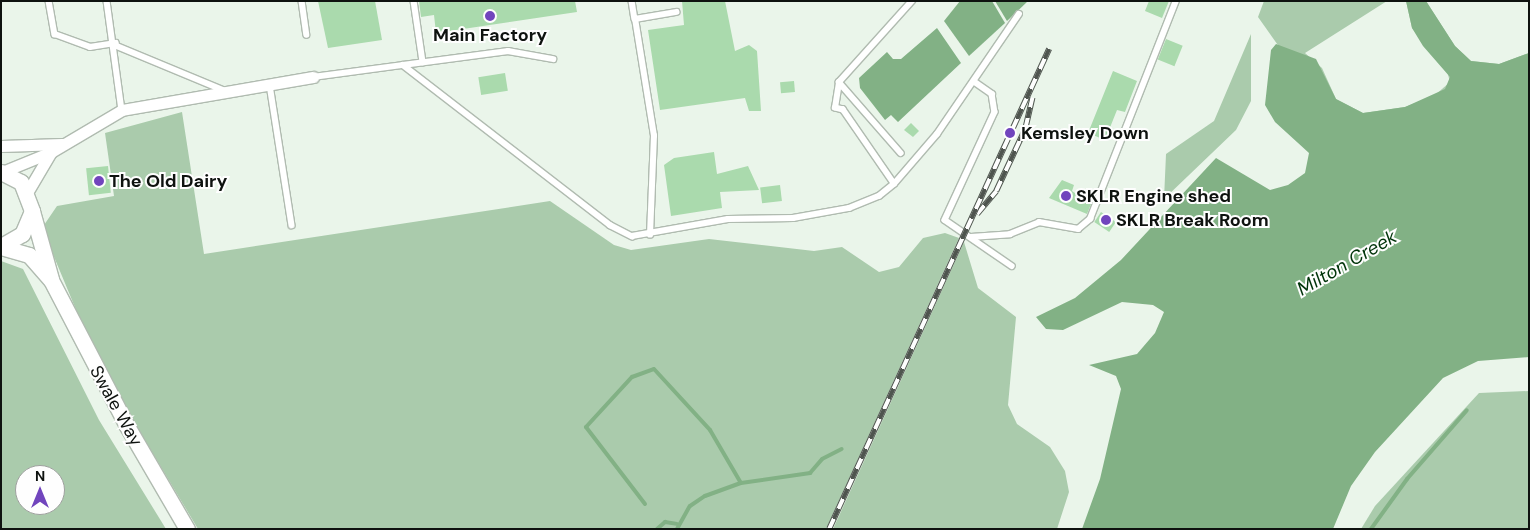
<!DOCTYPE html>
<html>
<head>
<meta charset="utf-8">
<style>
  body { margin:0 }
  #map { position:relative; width:1530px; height:530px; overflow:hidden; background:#eaf5ea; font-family:"DM Sans",sans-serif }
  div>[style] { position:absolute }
  .green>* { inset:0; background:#aacbac }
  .water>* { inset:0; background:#82b185 }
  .stream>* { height:4px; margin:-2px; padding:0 2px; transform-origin:2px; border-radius:2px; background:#82b185 }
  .building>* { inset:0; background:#aadaad; transform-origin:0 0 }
  .roads { filter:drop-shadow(1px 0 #b0bbb0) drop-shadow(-1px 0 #b0bbb0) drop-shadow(0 1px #b0bbb0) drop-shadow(0 -1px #b0bbb0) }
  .lane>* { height:5.5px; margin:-2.75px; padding:0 2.75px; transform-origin:2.75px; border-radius:2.75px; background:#fff }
  .street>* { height:11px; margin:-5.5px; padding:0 5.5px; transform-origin:5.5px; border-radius:5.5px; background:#fff }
  .secondary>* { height:15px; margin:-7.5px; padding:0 7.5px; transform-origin:7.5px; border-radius:7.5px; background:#fff }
  .rail>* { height:5.5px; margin-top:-2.75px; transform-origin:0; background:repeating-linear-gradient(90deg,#fefefe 0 11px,#4f554f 0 22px); box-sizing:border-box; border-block:1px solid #4f554f }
  .dots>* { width:14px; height:14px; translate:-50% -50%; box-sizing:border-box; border:2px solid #fefefe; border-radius:50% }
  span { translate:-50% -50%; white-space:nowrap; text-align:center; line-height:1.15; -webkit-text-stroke:4px #fefefe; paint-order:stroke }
  .poi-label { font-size:18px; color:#0e120f; font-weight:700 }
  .left { translate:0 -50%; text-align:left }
  .street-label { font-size:18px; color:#0e120f }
  .water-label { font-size:19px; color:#00340a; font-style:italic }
  .frame { position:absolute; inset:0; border:2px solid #0e120f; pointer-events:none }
  .north { position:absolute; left:15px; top:465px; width:50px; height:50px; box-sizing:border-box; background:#fefefe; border:1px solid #9ea09e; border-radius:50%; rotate:0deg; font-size:14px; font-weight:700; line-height:20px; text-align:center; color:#0e120f }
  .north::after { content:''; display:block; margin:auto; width:18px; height:22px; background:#7145bd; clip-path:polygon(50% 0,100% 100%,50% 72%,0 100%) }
</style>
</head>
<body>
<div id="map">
  <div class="green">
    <div style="clip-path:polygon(1264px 1px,1387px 1px,1305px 53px,1322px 68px,1336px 99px,1363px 113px,1405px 107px,1434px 96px,1450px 82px,1447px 71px,1412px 28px,1406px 1px,1426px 1px,1455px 46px,1471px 61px,1499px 64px,1529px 53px,1440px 188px,1290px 62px,1258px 17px)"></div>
    <div style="clip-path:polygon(1251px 34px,1251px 101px,1236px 130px,1164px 199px,1166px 154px,1214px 121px)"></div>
    <div style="clip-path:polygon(182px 112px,204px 254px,550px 201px,614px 245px,631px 250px,709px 239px,814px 251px,842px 247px,879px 272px,899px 267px,923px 238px,945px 233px,959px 238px,826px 529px,198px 529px,97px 360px,42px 228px,57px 206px,114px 196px,105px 133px)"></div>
    <div style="clip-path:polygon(964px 242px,978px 288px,1016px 317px,1008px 405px,1017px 424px,1050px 447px,1065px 471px,1069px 492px,1057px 529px,833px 529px)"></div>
    <div style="clip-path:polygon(evenodd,1px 261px,23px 269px,99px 420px,166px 529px,1px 529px,1px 261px,25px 475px,55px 475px,55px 505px,25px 505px,25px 475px)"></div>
    <div style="clip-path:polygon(1529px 391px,1529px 529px,1361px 529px,1375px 506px,1479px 393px)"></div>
  </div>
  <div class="water">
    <div style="clip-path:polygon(960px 1px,992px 1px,1005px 23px,969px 56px,944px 21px)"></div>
    <div style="clip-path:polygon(995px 1px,1028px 1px,1007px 21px)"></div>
    <div style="clip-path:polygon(1406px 1px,1426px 1px,1455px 46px,1471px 61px,1499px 64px,1529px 53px,1529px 357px,1478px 361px,1443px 378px,1375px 452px,1351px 486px,1333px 529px,1082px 529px,1100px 479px,1121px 389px,1116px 376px,1089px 365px,1137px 354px,1155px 333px,1164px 312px,1153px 305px,1122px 302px,1063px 330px,1046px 329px,1036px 317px,1075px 298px,1121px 260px,1216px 158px,1270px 190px,1288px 185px,1305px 173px,1309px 153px,1275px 122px,1265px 105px,1271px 50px,1276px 44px,1316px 59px,1336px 99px,1363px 113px,1405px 107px,1445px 89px,1450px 77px,1423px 46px,1412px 28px)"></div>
    <div style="clip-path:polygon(937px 28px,961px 63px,898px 122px,891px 115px,885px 120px,860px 88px,859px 78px,887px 52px,893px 59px,901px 59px)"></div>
  </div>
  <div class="stream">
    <div style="left:645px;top:504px;width:97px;rotate:-127.5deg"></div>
    <div style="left:586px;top:427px;width:68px;rotate:-47.4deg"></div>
    <div style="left:632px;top:377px;width:23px;rotate:-20deg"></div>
    <div style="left:654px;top:369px;width:83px;rotate:47.4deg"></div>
    <div style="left:710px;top:430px;width:61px;rotate:59.7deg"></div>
    <div style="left:657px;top:529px;width:11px;rotate:-41deg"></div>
    <div style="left:665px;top:522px;width:12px;rotate:9deg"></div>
    <div style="left:677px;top:529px;width:26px;rotate:-61deg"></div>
    <div style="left:690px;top:506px;width:18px;rotate:-34deg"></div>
    <div style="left:705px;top:496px;width:38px;rotate:-20deg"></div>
    <div style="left:741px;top:483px;width:70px;rotate:-8.2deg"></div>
    <div style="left:810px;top:473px;width:18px;rotate:-49deg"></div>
    <div style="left:822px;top:459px;width:22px;rotate:-27deg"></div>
    <div style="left:1371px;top:529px;width:62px;rotate:-54.2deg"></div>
    <div style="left:1407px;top:479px;width:91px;rotate:-49deg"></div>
  </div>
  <div class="building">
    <div style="clip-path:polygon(318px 1px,375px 1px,382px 40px,328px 48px)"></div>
    <div style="clip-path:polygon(419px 1px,575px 1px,577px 12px,436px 33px,434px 15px,421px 17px)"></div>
    <div style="clip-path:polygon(682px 1px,725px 1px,735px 51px,749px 45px,757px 51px,761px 111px,749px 111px,745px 98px,660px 110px,648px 30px,684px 25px)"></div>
    <div style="clip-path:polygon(1149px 1px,1169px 1px,1162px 18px,1145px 11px)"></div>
    <div style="left:1166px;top:39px;width:18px;height:22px;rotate:22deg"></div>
    <div style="clip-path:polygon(1113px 71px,1137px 81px,1125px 112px,1117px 110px,1105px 140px,1088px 133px)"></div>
    <div style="left:505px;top:73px;width:18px;height:27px;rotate:81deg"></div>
    <div style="left:794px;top:81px;width:11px;height:14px;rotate:85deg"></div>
    <div style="clip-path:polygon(911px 123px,919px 131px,913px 137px,904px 130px)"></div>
    <div style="clip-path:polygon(714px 152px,717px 174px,748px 166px,759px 190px,720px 192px,722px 208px,671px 216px,664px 165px,674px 158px)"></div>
    <div style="left:108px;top:166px;width:27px;height:22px;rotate:84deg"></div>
    <div style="clip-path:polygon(1062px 180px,1074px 185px,1072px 191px,1091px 204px,1087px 214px,1049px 198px)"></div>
    <div style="left:780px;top:185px;width:16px;height:20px;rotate:83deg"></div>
    <div style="left:1101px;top:212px;width:18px;height:12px;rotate:34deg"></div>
  </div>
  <div class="roads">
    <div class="lane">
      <div style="left:49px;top:1px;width:34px;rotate:80deg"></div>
      <div style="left:55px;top:34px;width:37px;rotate:20deg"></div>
      <div style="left:90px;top:47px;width:26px;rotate:-9deg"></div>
      <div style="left:107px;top:1px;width:110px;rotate:82.2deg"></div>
      <div style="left:302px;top:1px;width:34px;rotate:82deg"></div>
      <div style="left:414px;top:1px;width:62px;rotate:81.6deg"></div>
      <div style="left:632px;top:1px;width:18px;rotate:81deg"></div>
      <div style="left:117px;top:46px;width:115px;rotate:22.5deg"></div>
      <div style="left:403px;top:65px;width:106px;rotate:-7.6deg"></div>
      <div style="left:508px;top:51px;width:46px;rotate:10.1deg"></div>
      <div style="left:313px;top:77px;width:91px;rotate:-7.6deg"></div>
      <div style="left:403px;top:65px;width:262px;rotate:37.7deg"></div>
      <div style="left:610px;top:225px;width:25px;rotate:27deg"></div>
      <div style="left:632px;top:236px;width:97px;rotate:-10deg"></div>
      <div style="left:728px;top:219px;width:65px;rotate:-0.9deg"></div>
      <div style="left:793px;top:218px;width:57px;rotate:-10.1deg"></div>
      <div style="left:849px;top:208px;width:32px;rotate:-22deg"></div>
      <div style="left:879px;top:196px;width:19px;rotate:-39deg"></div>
      <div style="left:894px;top:184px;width:90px;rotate:-124.6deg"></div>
      <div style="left:843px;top:110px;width:8px;rotate:-166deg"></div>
      <div style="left:835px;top:108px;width:26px;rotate:-81deg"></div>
      <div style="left:839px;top:82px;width:94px;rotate:48.9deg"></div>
      <div style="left:839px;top:82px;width:109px;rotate:-48deg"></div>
      <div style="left:975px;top:82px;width:21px;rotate:35deg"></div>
      <div style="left:992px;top:94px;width:18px;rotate:81deg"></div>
      <div style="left:995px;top:112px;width:119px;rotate:114.8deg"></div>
      <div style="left:945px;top:220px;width:81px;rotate:34.5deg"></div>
      <div style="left:270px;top:85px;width:142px;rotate:81.1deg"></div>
      <div style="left:894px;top:184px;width:66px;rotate:-49.3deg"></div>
      <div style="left:937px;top:134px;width:145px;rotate:-55.7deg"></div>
      <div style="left:650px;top:235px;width:99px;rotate:-87.7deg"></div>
      <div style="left:654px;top:136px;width:119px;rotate:-99.2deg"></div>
      <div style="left:635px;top:19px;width:42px;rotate:-9.7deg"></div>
      <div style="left:971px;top:237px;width:39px;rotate:-4deg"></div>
      <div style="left:1010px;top:234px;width:31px;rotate:-22deg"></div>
      <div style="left:1039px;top:222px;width:40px;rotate:10deg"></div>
      <div style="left:1078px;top:229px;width:16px;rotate:-40deg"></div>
      <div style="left:1090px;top:219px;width:234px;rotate:-68.5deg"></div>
    </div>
    <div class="street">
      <div style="left:1px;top:146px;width:61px;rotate:-1.9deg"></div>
      <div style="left:2px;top:172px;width:53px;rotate:-22.2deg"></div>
      <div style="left:51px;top:152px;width:82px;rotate:-30.6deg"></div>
      <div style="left:122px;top:110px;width:194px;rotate:-9.8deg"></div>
      <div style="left:28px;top:191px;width:45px;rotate:-59.5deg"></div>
    </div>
    <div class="secondary">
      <div style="left:1px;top:172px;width:22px;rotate:27deg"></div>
      <div style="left:21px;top:182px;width:31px;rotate:69deg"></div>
      <div style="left:32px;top:211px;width:25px;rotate:113deg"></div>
      <div style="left:22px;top:234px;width:24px;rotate:150deg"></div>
      <div style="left:32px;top:211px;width:71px;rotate:74.4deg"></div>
      <div style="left:1px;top:247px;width:29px;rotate:16deg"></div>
      <div style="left:29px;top:255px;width:33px;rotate:49deg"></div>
      <div style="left:51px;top:280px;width:165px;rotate:62.5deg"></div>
      <div style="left:127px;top:426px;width:119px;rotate:59.8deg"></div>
    </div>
  </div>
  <div class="rail">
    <div style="left:977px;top:214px;width:30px;rotate:-50deg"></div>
    <div style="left:996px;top:191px;width:68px;rotate:-64.9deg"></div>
    <div style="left:1025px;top:129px;width:32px;rotate:-77deg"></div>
    <div style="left:829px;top:529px;width:528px;rotate:-65.38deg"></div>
  </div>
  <div class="dots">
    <div style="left:490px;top:16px;background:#7145bd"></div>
    <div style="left:1010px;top:133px;background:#7145bd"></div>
    <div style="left:99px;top:181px;background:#7145bd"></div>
    <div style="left:1066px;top:196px;background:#7145bd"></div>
    <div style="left:1106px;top:220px;background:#7145bd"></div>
  </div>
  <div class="poi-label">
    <span style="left:490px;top:35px">Main Factory</span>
    <span class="left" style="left:1021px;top:133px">Kemsley Down</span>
    <span class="left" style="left:109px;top:181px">The Old Dairy</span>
    <span class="left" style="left:1076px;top:196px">SKLR Engine shed</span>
    <span class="left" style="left:1116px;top:220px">SKLR Break Room</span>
  </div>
  <div class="street-label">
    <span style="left:116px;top:406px;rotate:61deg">Swale Way</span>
  </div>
  <div class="water-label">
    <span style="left:1347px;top:263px;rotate:-30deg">Milton Creek</span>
  </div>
  <div class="frame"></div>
  <div class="north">N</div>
</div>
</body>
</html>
